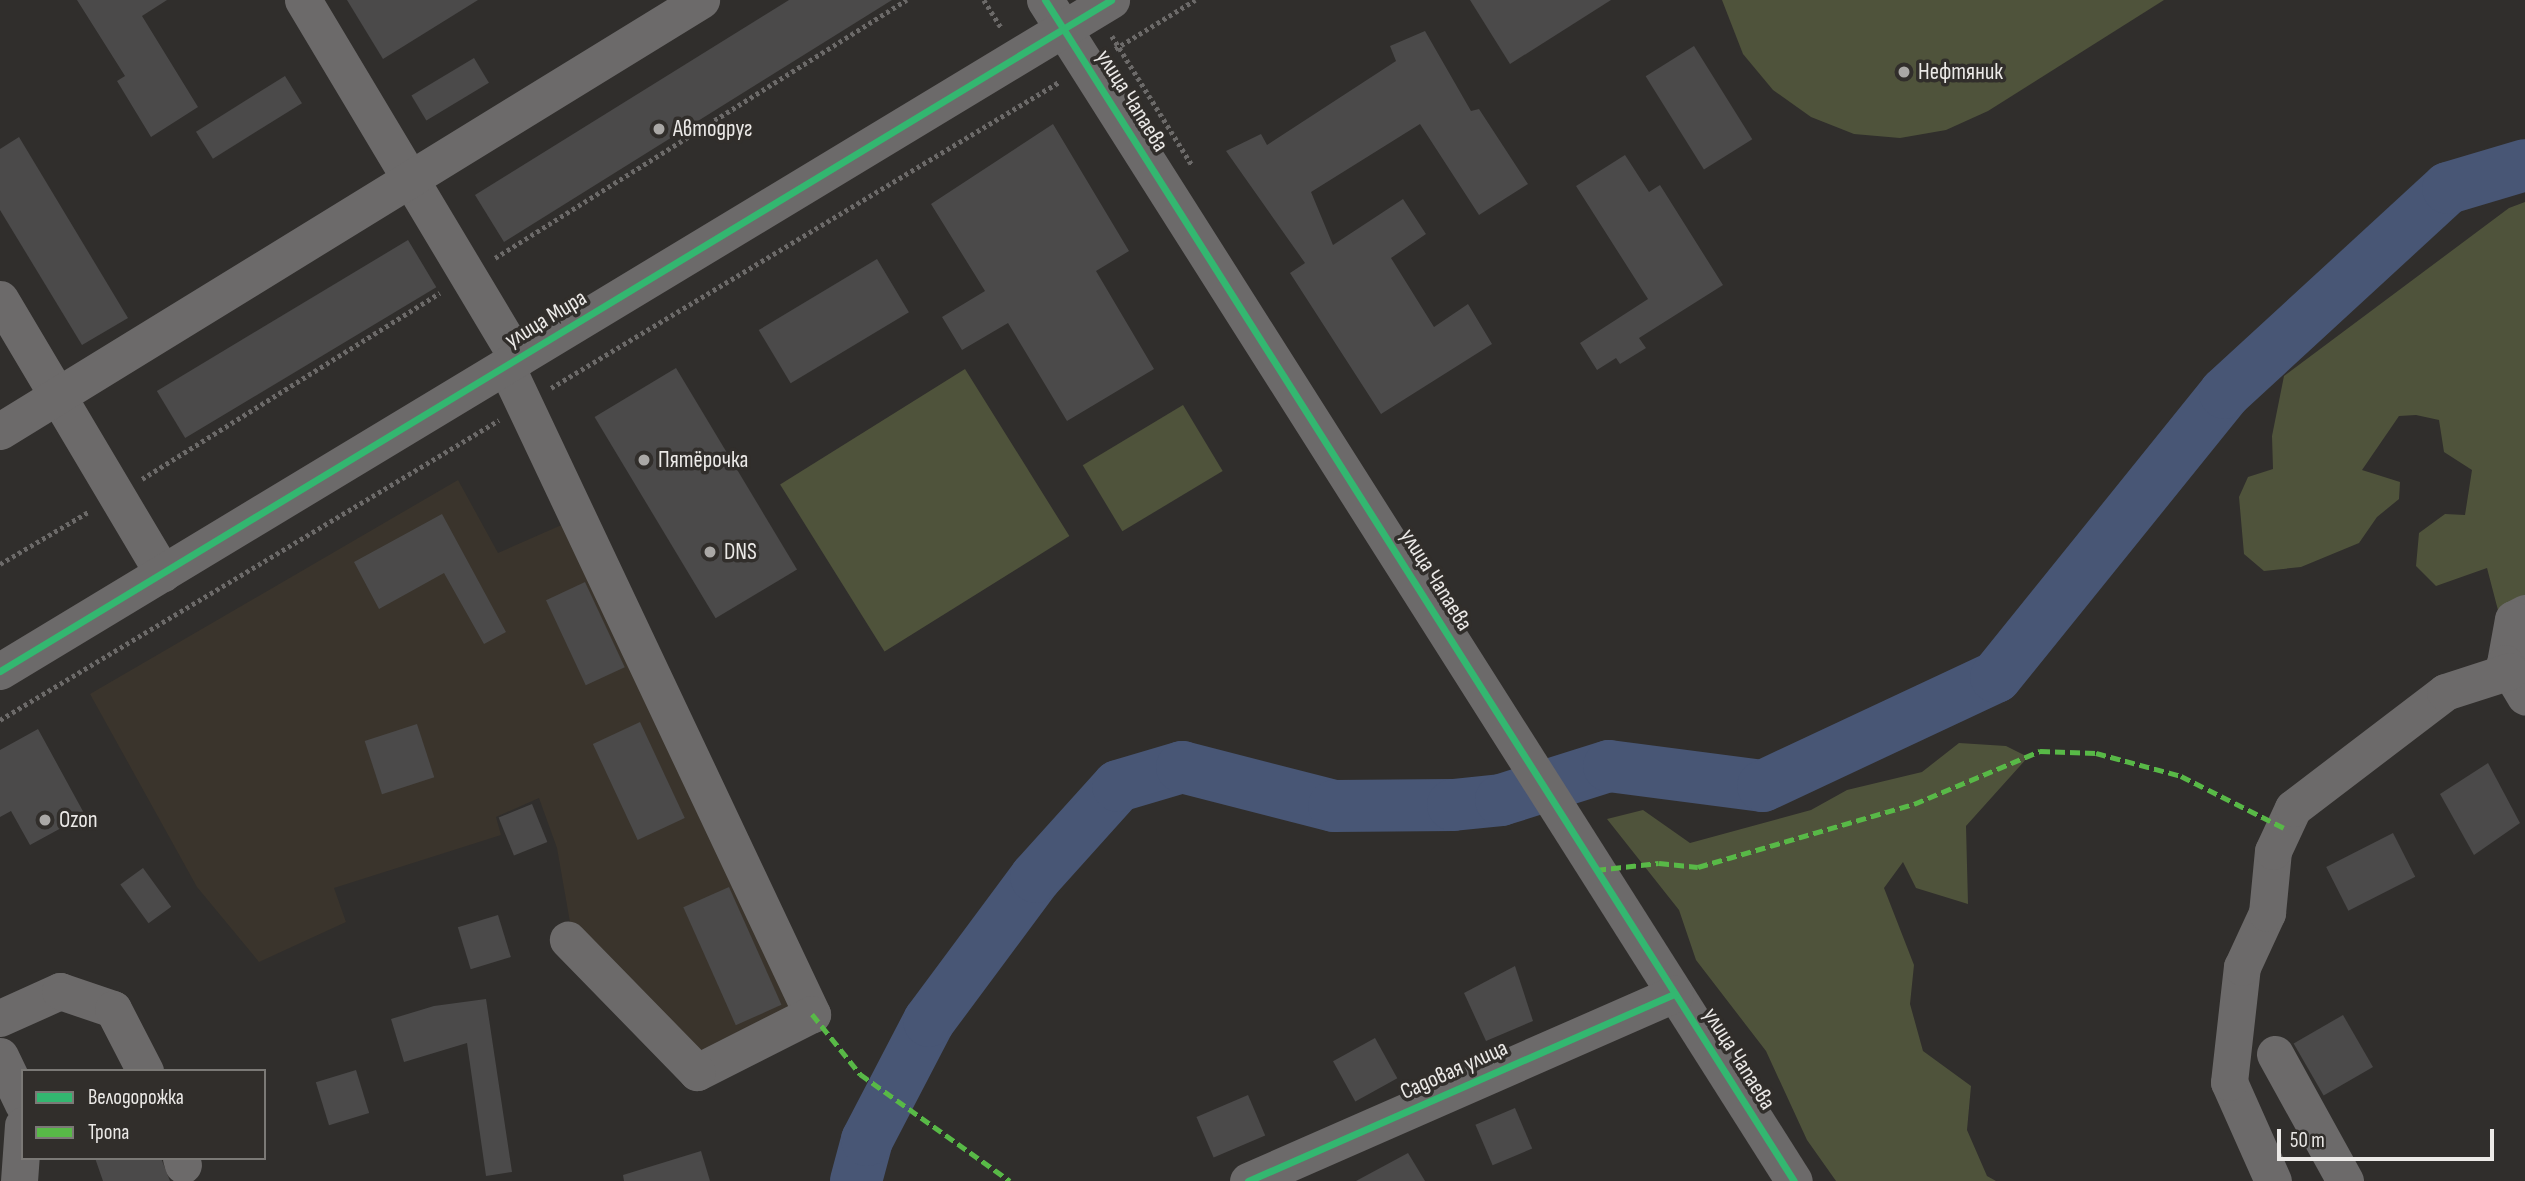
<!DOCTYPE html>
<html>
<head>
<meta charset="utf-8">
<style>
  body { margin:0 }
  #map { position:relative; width:2525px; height:1181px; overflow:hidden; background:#302e2c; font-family:"Sofia Sans Condensed",sans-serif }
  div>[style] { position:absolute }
  .built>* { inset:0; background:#3a342c }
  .green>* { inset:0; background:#4f533b; transform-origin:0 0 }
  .river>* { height:52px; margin:-26px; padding:0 26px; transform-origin:26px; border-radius:26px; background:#485675 }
  .building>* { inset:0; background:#4b4a4a; transform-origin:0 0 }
  .path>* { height:4.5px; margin-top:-2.25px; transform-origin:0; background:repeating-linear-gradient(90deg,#6c6a69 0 3.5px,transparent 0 7px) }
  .minor>* { height:37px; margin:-18.5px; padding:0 18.5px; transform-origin:18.5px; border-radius:18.5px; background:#6c6a6a }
  .quiet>* { height:5px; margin-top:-2.5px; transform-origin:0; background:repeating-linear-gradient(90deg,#58b947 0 10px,transparent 0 15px) }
  .cycleway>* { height:7px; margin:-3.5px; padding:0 3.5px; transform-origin:3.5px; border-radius:3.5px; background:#33b770 }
  .dots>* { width:19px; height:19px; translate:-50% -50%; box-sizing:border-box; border:4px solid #312e2b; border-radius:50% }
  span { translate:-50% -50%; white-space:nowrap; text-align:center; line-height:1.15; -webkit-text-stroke:7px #312e2b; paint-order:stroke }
  .poi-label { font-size:23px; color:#ebe9e7 }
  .left { translate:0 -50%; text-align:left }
  .street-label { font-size:23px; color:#ebe9e7 }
  .legend { position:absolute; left:21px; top:1069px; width:245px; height:91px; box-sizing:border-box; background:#312e2b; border:2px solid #7b7976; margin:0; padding:9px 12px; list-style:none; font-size:21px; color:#ebe9e7 }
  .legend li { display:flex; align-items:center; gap:14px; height:35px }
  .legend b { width:35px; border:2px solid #7b7976 }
  .scale { position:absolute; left:2277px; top:1129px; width:217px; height:32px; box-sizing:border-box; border:4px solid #ebe9e7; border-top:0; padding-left:9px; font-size:21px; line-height:24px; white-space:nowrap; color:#ebe9e7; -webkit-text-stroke:5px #312e2b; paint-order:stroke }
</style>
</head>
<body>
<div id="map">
  <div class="built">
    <div style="clip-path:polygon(458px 480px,498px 553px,573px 520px,800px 1014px,698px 1058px,571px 928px,557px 848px,539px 798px,496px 817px,501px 835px,334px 888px,346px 922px,259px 962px,197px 887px,90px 694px)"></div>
  </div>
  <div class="green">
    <div style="clip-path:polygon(1722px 0,2164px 0,1988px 111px,1946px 130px,1900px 138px,1854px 134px,1811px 117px,1773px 90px,1743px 54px)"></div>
    <div style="clip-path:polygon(2525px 202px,2525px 599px,2499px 614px,2487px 568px,2436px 586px,2416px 566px,2419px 533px,2445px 514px,2465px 515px,2472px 470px,2444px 452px,2439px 420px,2416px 415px,2399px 416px,2362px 470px,2400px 482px,2399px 499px,2377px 517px,2359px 543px,2301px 567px,2264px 571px,2244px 554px,2239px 497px,2248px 477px,2273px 469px,2272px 436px,2284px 376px,2509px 208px)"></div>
    <div style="left:965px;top:369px;width:197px;height:218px;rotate:58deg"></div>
    <div style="left:1183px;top:405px;width:77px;height:117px;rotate:59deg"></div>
    <div style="clip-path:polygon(1959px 743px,2006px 746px,2028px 757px,1966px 826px,1968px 904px,1916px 888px,1903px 862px,1884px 888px,1914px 965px,1910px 1004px,1923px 1051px,1971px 1086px,1967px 1130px,1987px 1176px,1996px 1181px,1836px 1181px,1807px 1140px,1766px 1051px,1696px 960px,1679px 910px,1607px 819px,1643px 810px,1690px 843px,1811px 810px,1847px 790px,1922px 772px)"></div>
  </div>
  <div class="river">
    <div style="left:856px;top:1181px;width:42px;rotate:-75deg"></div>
    <div style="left:867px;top:1140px;width:134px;rotate:-62.5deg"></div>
    <div style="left:929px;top:1021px;width:179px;rotate:-53.4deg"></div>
    <div style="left:1036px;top:877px;width:122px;rotate:-48deg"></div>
    <div style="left:1118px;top:786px;width:67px;rotate:-16.5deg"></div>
    <div style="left:1182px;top:767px;width:157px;rotate:14.4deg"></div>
    <div style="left:1334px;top:806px;width:119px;rotate:-0.5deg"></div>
    <div style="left:1453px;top:805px;width:48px;rotate:-5.9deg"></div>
    <div style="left:1501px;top:800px;width:113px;rotate:-17.5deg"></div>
    <div style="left:1609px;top:766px;width:155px;rotate:7.4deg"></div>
    <div style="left:1763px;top:786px;width:257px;rotate:-25.1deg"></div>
    <div style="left:1996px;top:677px;width:365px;rotate:-51.1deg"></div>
    <div style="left:2225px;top:393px;width:303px;rotate:-42.6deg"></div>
    <div style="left:2448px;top:188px;width:80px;rotate:-16.6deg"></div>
  </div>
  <div class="building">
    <div style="clip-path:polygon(77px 0,167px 0,142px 16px,198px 107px,151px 137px,117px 81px,125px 76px)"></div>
    <div style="clip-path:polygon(347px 0,478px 0,383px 59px)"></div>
    <div style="clip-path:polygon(789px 0,892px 0,504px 242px,475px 195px)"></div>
    <div style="clip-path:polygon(1470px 0,1611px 0,1510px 64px)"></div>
    <div style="clip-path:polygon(1425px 31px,1471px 111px,1479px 109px,1528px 184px,1479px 215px,1420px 124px,1311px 192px,1333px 245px,1403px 199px,1426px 234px,1391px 258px,1434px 327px,1468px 304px,1492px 344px,1381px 414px,1290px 273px,1305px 263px,1226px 151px,1261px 134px,1267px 145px,1396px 61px,1390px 46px)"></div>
    <div style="left:1694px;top:46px;width:110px;height:57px;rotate:58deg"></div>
    <div style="left:474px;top:58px;width:29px;height:73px;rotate:59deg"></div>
    <div style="left:285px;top:76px;width:32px;height:105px;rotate:58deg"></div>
    <div style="clip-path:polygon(1053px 124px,1129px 251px,1096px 271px,1154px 369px,1067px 421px,1008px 323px,962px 350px,942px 317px,985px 291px,931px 204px)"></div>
    <div style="clip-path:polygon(19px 137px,128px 318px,82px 345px,0 210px,0 149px)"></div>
    <div style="clip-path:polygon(1625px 155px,1649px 192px,1660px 185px,1723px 285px,1639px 338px,1646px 348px,1620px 364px,1616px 358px,1597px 370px,1580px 343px,1648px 299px,1576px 186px)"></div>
    <div style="left:408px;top:240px;width:55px;height:293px;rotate:59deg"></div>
    <div style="left:877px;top:259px;width:62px;height:138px;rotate:59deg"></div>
    <div style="left:676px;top:368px;width:235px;height:95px;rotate:59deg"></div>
    <div style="clip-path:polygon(442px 514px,506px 632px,484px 644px,444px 573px,379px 609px,354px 562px)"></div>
    <div style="left:585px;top:582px;width:94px;height:43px;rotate:65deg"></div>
    <div style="left:640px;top:722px;width:106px;height:52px;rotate:65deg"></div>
    <div style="left:417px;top:724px;width:56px;height:55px;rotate:72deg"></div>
    <div style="clip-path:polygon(38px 729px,85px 815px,30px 845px,11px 811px,0 817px,0 750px)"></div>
    <div style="clip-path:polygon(2488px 763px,2520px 823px,2474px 855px,2440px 794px)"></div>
    <div style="left:532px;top:804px;width:41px;height:36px;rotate:68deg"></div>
    <div style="left:2393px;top:833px;width:49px;height:75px;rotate:63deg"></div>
    <div style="left:143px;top:868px;width:48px;height:28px;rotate:54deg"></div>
    <div style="left:729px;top:887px;width:129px;height:50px;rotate:66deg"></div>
    <div style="left:498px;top:915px;width:44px;height:42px;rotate:73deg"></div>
    <div style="clip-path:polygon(1515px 966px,1533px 1021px,1486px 1041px,1464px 993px)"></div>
    <div style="clip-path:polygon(486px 999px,512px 1172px,486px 1176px,467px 1043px,404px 1062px,391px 1019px,434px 1006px)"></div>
    <div style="left:2343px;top:1015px;width:60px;height:57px;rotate:60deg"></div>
    <div style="left:1375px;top:1038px;width:46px;height:48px;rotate:61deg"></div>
    <div style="left:356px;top:1070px;width:45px;height:42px;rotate:73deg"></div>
    <div style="left:1248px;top:1095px;width:44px;height:56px;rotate:67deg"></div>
    <div style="left:1515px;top:1108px;width:44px;height:43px;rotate:67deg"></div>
    <div style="clip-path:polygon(701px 1151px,710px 1181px,624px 1181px,623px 1175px)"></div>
    <div style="clip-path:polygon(1408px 1153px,1425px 1181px,1356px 1181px)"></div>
    <div style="clip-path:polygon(95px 1158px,161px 1158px,170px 1181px,103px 1181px)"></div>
  </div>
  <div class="path">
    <div style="left:984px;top:0;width:34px;rotate:58deg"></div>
    <div style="left:1112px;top:36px;width:152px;rotate:58.2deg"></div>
    <div style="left:1115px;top:49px;width:94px;rotate:-31.5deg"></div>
    <div style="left:495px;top:258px;width:486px;rotate:-32.1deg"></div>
    <div style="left:551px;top:388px;width:593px;rotate:-31.06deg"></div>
    <div style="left:142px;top:479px;width:351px;rotate:-32deg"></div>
    <div style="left:0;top:564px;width:104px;rotate:-30.5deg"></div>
    <div style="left:0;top:720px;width:582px;rotate:-31.01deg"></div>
  </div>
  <div class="minor">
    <div style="left:303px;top:0;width:418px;rotate:59.1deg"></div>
    <div style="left:1045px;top:0;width:1398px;rotate:57.62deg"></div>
    <div style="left:0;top:299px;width:319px;rotate:59.3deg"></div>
    <div style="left:506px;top:366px;width:717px;rotate:64.72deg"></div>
    <div style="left:812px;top:1014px;width:129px;rotate:153.2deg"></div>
    <div style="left:697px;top:1072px;width:185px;rotate:-134.3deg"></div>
    <div style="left:0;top:431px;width:823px;rotate:-31.58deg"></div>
    <div style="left:2525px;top:613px;width:13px;rotate:153deg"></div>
    <div style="left:2513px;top:619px;width:45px;rotate:100.3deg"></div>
    <div style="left:2505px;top:663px;width:39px;rotate:59deg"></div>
    <div style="left:0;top:671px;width:1298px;rotate:-31.13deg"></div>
    <div style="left:0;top:1018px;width:66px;rotate:-24.2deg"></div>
    <div style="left:60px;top:991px;width:56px;rotate:18.8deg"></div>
    <div style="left:113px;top:1009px;width:70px;rotate:62.7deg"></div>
    <div style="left:2275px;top:1054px;width:145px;rotate:61.1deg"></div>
    <div style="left:0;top:1056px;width:53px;rotate:64.4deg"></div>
    <div style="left:181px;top:1158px;width:7px;rotate:74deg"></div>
    <div style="left:19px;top:1181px;width:56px;rotate:-85.9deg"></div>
    <div style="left:1248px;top:1181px;width:466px;rotate:-23.7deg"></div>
    <div style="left:2273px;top:1181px;width:108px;rotate:-114deg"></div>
    <div style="left:2229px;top:1082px;width:116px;rotate:-83.6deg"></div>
    <div style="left:2242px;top:967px;width:60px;rotate:-65.2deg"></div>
    <div style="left:2267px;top:913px;width:62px;rotate:-84.5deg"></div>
    <div style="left:2273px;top:851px;width:47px;rotate:-65.1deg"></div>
    <div style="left:2293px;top:808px;width:191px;rotate:-37.3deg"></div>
    <div style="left:2445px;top:692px;width:68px;rotate:-17.9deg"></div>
  </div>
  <div class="quiet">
    <div style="left:1596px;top:870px;width:63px;rotate:-6.3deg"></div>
    <div style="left:1659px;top:863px;width:39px;rotate:6deg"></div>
    <div style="left:1698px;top:867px;width:225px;rotate:-16.3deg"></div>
    <div style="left:1914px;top:804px;width:137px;rotate:-22.8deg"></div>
    <div style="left:2040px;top:751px;width:56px;rotate:2deg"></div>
    <div style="left:2096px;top:753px;width:88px;rotate:15.1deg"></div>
    <div style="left:2181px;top:776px;width:115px;rotate:26.8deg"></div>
    <div style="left:812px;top:1014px;width:77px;rotate:51.3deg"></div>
    <div style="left:860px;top:1074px;width:184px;rotate:35.5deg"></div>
  </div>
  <div class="cycleway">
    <div style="left:1045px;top:0;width:1398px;rotate:57.62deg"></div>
    <div style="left:0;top:671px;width:1298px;rotate:-31.13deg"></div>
    <div style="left:1248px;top:1181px;width:466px;rotate:-23.7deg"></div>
  </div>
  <div class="dots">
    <div style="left:1904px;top:72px;background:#aaa8a6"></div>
    <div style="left:659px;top:129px;background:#aaa8a6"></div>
    <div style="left:644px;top:460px;background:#aaa8a6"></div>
    <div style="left:710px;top:552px;background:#aaa8a6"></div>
    <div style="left:45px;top:820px;background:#aaa8a6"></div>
  </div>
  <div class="poi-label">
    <span class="left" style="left:1918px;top:72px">Нефтяник</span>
    <span class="left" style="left:673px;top:129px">Автодруг</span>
    <span class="left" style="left:658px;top:460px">Пятёрочка</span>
    <span class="left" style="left:724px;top:552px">DNS</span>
    <span class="left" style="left:59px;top:820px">Ozon</span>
  </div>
  <div class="street-label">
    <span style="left:1132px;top:101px;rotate:58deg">улица Чапаева</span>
    <span style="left:546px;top:319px;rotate:-31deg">улица Мира</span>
    <span style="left:1436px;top:580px;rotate:58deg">улица Чапаева</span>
    <span style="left:1739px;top:1059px;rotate:58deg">улица Чапаева</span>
    <span style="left:1454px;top:1070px;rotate:-24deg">Садовая улица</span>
  </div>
  <ul class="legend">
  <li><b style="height:9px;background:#33b770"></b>Велодорожка</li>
  <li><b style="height:9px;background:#58b947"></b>Тропа</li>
  </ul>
  <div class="scale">50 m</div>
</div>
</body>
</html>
